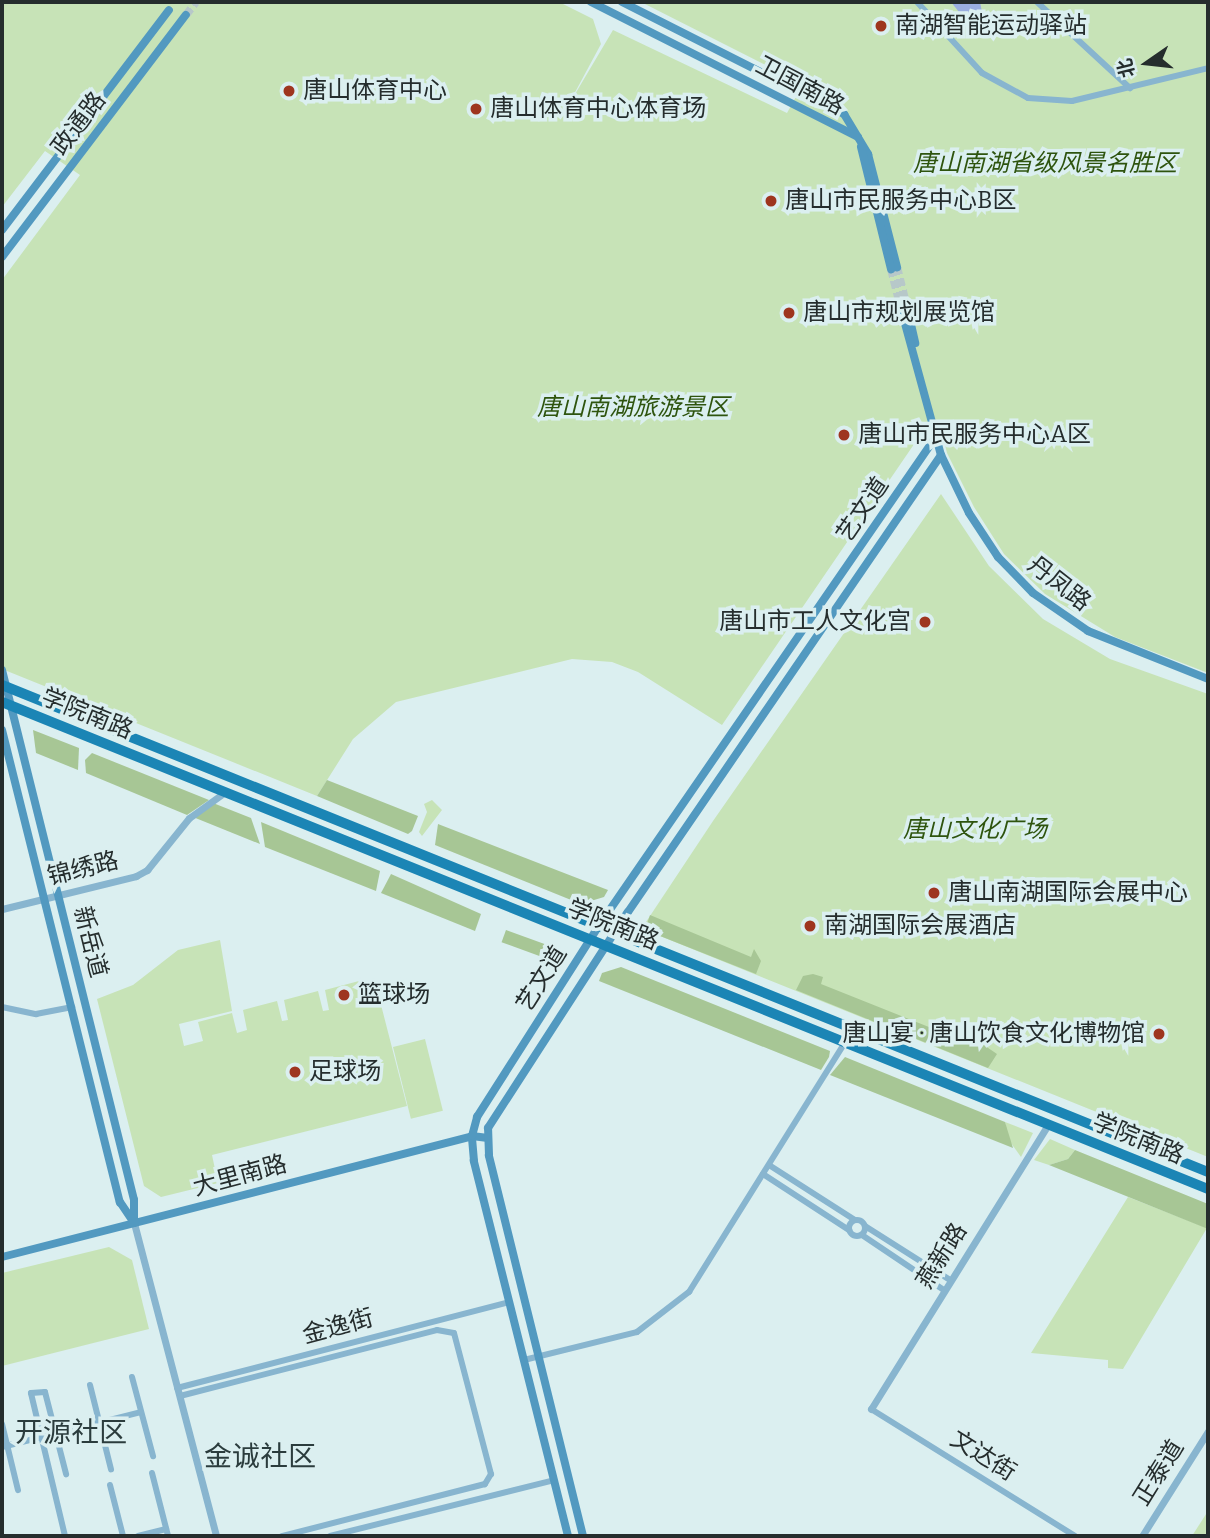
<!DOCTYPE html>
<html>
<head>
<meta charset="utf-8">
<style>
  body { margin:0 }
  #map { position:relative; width:1210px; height:1538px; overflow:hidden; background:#dbeff0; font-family:Bitter,"Noto Sans SC",serif }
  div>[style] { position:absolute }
  .green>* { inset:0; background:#c7e3b7; transform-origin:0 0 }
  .forest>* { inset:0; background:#a7c695; transform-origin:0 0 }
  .water>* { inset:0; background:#9aaee0 }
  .secondary-tunnel>* { height:8px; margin-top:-4px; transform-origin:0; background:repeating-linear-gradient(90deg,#b7c8c9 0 8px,transparent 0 12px) }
  .minor>* { height:6px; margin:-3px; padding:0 3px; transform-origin:3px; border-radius:3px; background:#88b5cf }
  .minor>.ring { margin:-3px; padding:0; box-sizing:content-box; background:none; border:6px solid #88b5cf; border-radius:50% }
  .tertiary>* { height:7px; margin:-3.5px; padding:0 3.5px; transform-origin:3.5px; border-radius:3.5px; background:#88b5cf }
  .secondary>* { height:8px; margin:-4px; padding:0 4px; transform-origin:4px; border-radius:4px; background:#5299c0 }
  .primary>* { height:10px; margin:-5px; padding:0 5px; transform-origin:5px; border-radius:5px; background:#1b85b5 }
  .dots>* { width:19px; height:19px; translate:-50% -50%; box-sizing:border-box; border:4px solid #dbeff0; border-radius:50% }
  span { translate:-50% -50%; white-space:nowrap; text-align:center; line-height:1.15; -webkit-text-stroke:7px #dbeff0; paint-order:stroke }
  .poi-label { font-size:24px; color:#252d2d }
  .left { translate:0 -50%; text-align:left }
  .right { translate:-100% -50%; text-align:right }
  .street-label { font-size:24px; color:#252d2d }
  .park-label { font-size:24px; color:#2e540e; font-style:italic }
  .quarter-label { font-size:28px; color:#2b3c3d }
  .frame { position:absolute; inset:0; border:4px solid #252d2d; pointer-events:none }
  .north { position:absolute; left:1112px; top:28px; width:70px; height:70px; -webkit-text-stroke:5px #dbeff0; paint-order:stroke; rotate:256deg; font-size:19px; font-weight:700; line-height:28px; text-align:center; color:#252d2d }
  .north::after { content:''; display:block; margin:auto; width:24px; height:32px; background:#252d2d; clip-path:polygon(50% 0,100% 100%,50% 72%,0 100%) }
</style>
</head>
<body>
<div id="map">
  <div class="green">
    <div style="clip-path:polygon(2px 2px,559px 2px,593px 19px,601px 44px,565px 111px,613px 30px,787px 113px,803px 84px,641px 2px,1208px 2px,1208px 673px,1115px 637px,1045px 594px,1004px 554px,974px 507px,947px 453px,941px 429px,921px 434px,722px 725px,638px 672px,612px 662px,572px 659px,396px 702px,353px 739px,317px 796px,2px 669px,2px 280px,80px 175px,45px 151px,2px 207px)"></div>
    <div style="clip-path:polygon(941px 494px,989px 566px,1043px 619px,1110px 659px,1208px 694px,1208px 1157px,645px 930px,644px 925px,713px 821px)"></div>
    <div style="clip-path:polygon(432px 800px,442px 810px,422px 836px,419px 832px,427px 812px,424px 804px)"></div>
    <div style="clip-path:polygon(220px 940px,232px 1011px,179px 1024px,184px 1046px,203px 1041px,198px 1022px,232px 1013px,237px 1033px,247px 1030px,243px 1010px,277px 1001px,282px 1021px,288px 1020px,284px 1000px,318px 991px,323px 1011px,329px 1010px,325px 990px,359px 981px,364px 1001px,379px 997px,407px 1106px,212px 1155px,218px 1183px,161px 1197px,144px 1186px,97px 999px,133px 985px,178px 950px)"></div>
    <div style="left:425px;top:1039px;width:74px;height:33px;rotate:76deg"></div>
    <div style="clip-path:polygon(1005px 1122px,1033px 1133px,1021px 1157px,1008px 1139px)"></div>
    <div style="clip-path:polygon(1050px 1139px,1075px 1150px,1068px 1159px,1049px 1165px,1034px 1160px)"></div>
    <div style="clip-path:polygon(1128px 1197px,1207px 1228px,1123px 1369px,1108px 1368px,1108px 1360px,1031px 1353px)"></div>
    <div style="clip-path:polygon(109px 1247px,132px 1260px,149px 1329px,2px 1366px,2px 1273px)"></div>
    <div style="clip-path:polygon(1208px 1511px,1208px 1536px,1192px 1536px)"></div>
  </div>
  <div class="forest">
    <div style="clip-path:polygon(33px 730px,79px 748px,78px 770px,36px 753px)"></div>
    <div style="clip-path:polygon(92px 753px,209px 800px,187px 815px,86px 773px,85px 760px)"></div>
    <div style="clip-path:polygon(327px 780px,418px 816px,412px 831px,408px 834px,317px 796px)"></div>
    <div style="clip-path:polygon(213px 803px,251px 818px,260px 844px,193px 817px)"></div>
    <div style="clip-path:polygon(261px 822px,380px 871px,376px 891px,265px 847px)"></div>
    <div style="clip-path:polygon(438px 824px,608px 890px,604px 897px,581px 904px,435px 845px)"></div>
    <div style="clip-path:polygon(391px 874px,481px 914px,475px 931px,381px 893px)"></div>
    <div style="clip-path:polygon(650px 915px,751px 957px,754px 949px,761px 961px,756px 974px,645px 930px)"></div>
    <div style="left:506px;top:930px;width:41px;height:13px;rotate:20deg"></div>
    <div style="clip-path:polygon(621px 967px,830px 1051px,829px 1057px,821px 1070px,599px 981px,602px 973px)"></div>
    <div style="clip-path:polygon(813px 974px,823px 977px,821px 984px,969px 1043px,972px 1037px,997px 1054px,988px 1068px,796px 990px,803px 976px)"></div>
    <div style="clip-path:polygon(845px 1057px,1005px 1122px,1013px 1148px,830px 1075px)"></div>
    <div style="clip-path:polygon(1075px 1150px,1208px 1204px,1208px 1229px,1049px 1165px,1068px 1159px)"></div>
  </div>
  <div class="water">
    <div style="clip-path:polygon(951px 2px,980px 2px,984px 22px,979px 37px)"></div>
  </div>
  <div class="secondary-tunnel">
    <div style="left:186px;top:15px;width:16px;rotate:-52deg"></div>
    <div style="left:897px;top:267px;width:41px;rotate:76deg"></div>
    <div style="left:891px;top:269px;width:41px;rotate:76deg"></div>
  </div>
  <div class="minor">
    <div style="left:917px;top:2px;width:96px;rotate:47.5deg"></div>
    <div style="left:982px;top:73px;width:52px;rotate:28.5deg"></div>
    <div style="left:1028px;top:98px;width:44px;rotate:3.9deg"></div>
    <div style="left:1072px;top:101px;width:140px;rotate:-13.6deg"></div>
    <div style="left:1037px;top:2px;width:127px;rotate:42.8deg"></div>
    <div style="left:2px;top:1007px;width:35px;rotate:12deg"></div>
    <div style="left:36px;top:1014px;width:37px;rotate:-11deg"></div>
    <div style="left:769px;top:1165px;width:102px;rotate:32.6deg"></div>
    <div style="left:763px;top:1174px;width:103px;rotate:33.1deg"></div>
    <div class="ring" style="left:849px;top:1220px;width:10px;height:10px"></div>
    <div style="left:865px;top:1226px;width:101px;rotate:32.4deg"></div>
    <div style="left:862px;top:1235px;width:99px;rotate:33.9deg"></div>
    <div style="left:524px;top:1360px;width:116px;rotate:-13.9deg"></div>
    <div style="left:637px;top:1332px;width:66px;rotate:-37.6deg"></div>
    <div style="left:689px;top:1292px;width:295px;rotate:-58deg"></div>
    <div style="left:132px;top:1377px;width:82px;rotate:75.1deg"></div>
    <div style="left:90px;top:1385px;width:87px;rotate:76deg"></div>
    <div style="left:177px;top:1388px;width:343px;rotate:-14.5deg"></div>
    <div style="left:180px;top:1396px;width:265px;rotate:-14.4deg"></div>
    <div style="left:437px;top:1330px;width:17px;rotate:10deg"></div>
    <div style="left:454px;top:1333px;width:146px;rotate:75.3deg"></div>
    <div style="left:491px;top:1474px;width:12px;rotate:121deg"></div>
    <div style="left:485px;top:1484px;width:210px;rotate:165.6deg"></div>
    <div style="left:871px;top:1409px;width:240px;rotate:31.9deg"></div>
    <div style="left:2px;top:1424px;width:68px;rotate:76.4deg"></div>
    <div style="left:2px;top:1447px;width:143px;rotate:-14.1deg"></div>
    <div style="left:152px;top:1473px;width:65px;rotate:75.7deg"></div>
    <div style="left:110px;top:1485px;width:53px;rotate:75.7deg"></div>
    <div style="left:65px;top:1536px;width:147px;rotate:-103.4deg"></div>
    <div style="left:31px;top:1393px;width:14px;rotate:-4deg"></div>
    <div style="left:45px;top:1392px;width:85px;rotate:75.6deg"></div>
    <div style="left:138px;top:1536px;width:29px;rotate:-14deg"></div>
    <div style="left:330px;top:1536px;width:231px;rotate:-14deg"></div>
  </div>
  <div class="tertiary">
    <div style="left:2px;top:909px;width:138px;rotate:-13.8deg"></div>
    <div style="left:136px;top:876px;width:13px;rotate:-29deg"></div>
    <div style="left:147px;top:870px;width:67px;rotate:-51.1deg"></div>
    <div style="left:189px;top:818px;width:44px;rotate:-35.8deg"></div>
    <div style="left:134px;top:1223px;width:324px;rotate:75.3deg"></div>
    <div style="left:871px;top:1409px;width:335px;rotate:-58.1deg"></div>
    <div style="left:1142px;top:1536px;width:124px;rotate:-57.8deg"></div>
  </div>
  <div class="secondary">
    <div style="left:591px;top:2px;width:299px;rotate:26.8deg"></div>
    <div style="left:622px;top:2px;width:249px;rotate:26.8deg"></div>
    <div style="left:844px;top:114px;width:47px;rotate:59deg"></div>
    <div style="left:868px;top:154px;width:117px;rotate:75.6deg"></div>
    <div style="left:861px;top:147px;width:126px;rotate:76.2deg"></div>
    <div style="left:2px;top:230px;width:276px;rotate:-52.8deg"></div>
    <div style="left:2px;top:257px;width:304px;rotate:-52.8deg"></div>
    <div style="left:907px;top:307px;width:37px;rotate:77deg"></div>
    <div style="left:901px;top:309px;width:151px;rotate:74.7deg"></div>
    <div style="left:941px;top:455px;width:64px;rotate:64.2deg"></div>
    <div style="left:969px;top:513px;width:53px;rotate:56.6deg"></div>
    <div style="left:998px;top:557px;width:50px;rotate:45.8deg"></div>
    <div style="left:1033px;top:593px;width:67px;rotate:34.6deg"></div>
    <div style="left:1088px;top:631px;width:129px;rotate:21.8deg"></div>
    <div style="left:2px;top:670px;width:546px;rotate:76.01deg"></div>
    <div style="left:134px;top:1200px;width:23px;rotate:90deg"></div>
    <div style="left:2px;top:730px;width:487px;rotate:76deg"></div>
    <div style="left:120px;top:1202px;width:25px;rotate:56deg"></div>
    <div style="left:2px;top:1257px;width:485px;rotate:-14.4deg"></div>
    <div style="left:472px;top:1136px;width:16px;rotate:7deg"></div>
    <div style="left:568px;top:1536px;width:387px;rotate:-104.1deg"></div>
    <div style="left:474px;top:1161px;width:25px;rotate:-95deg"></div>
    <div style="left:472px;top:1136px;width:20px;rotate:-75deg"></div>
    <div style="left:477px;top:1117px;width:229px;rotate:-57.5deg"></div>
    <div style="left:600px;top:924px;width:590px;rotate:-55.42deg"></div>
    <div style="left:583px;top:1536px;width:392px;rotate:-103.9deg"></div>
    <div style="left:489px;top:1155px;width:27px;rotate:-92deg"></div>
    <div style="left:488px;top:1128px;width:257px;rotate:-57.1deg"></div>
    <div style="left:628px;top:912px;width:554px;rotate:-55.59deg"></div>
  </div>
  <div class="primary">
    <div style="left:2px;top:685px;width:1301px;rotate:21.99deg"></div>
    <div style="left:2px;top:702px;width:1301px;rotate:21.99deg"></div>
  </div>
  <div class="dots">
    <div style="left:881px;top:26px;background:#9e351f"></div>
    <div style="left:289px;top:91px;background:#9e351f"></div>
    <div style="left:476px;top:109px;background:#9e351f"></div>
    <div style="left:771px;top:201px;background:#9e351f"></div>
    <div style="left:789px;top:313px;background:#9e351f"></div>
    <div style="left:844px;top:435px;background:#9e351f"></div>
    <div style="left:925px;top:622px;background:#9e351f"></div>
    <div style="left:934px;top:893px;background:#9e351f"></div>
    <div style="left:810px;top:926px;background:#9e351f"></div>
    <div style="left:344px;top:995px;background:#9e351f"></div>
    <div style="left:1159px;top:1034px;background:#9e351f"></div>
    <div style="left:295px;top:1072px;background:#9e351f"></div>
  </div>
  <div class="poi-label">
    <span class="left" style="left:895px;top:26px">南湖智能运动驿站</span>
    <span class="left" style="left:303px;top:91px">唐山体育中心</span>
    <span class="left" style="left:490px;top:109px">唐山体育中心体育场</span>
    <span class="left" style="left:785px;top:201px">唐山市民服务中心B区</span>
    <span class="left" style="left:803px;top:313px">唐山市规划展览馆</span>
    <span class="left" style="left:858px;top:435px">唐山市民服务中心A区</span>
    <span class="right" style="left:911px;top:622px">唐山市工人文化宫</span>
    <span class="left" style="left:948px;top:893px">唐山南湖国际会展中心</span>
    <span class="left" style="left:824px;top:926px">南湖国际会展酒店</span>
    <span class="left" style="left:358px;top:995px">篮球场</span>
    <span class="right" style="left:1145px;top:1034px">唐山宴 · 唐山饮食文化博物馆</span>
    <span class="left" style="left:309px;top:1072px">足球场</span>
  </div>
  <div class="street-label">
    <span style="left:800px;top:86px;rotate:28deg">卫国南路</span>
    <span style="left:79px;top:124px;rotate:-53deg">政通路</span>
    <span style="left:863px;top:510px;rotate:-56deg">艺文道</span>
    <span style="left:1059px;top:584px;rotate:38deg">丹凤路</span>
    <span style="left:87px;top:714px;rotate:22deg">学院南路</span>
    <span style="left:83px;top:869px;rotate:-14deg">锦绣路</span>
    <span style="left:613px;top:925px;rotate:22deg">学院南路</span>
    <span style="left:90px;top:942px;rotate:76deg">新岳道</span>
    <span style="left:542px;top:979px;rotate:-58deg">艺文道</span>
    <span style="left:1138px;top:1139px;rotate:22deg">学院南路</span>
    <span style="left:240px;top:1176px;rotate:-15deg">大里南路</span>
    <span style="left:942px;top:1256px;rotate:-58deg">燕新路</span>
    <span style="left:338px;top:1327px;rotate:-15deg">金逸街</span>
    <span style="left:983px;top:1456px;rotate:32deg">文达街</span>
    <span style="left:1159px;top:1473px;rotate:-58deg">正泰道</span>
  </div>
  <div class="park-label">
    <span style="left:1045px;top:164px">唐山南湖省级风景名胜区</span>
    <span style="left:633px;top:408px">唐山南湖旅游景区</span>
    <span style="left:975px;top:830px">唐山文化广场</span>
  </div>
  <div class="quarter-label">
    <span style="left:71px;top:1433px">开源社区</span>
    <span style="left:260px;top:1457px">金诚社区</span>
  </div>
  <div class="frame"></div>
  <div class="north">北</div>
</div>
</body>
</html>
